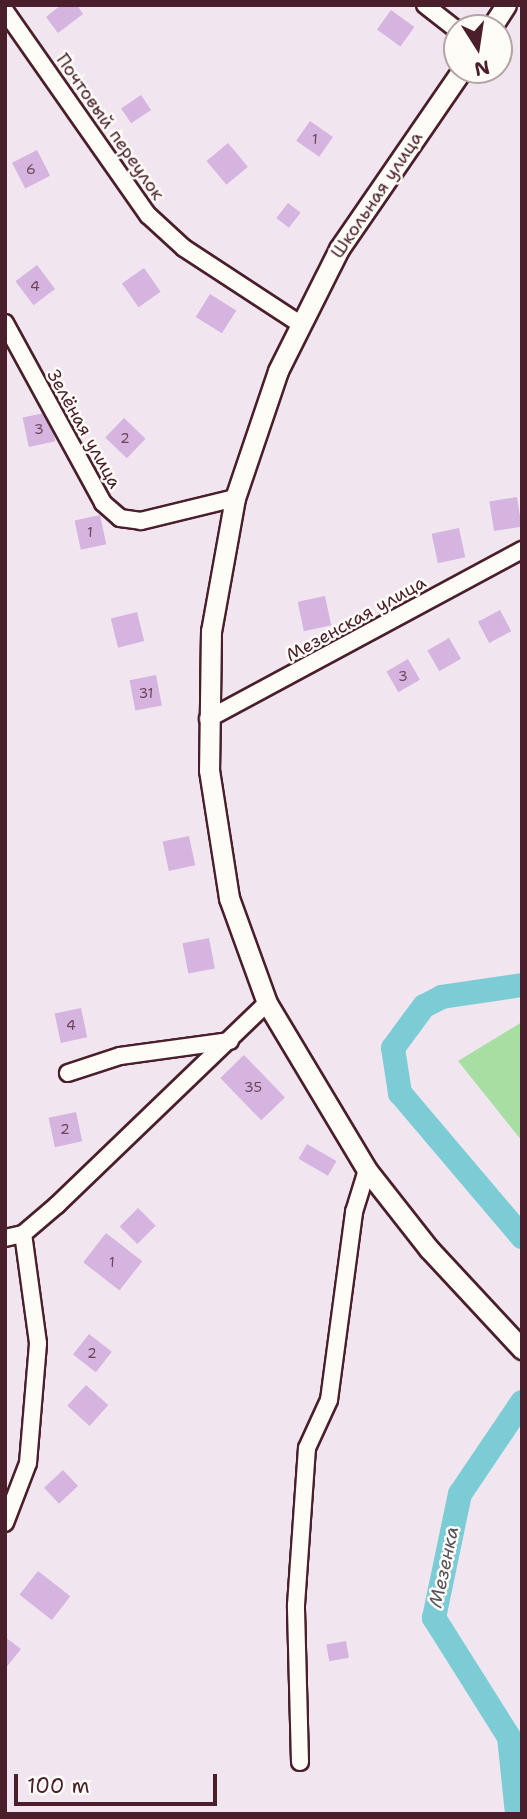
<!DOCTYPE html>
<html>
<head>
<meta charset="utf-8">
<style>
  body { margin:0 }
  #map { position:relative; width:527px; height:1819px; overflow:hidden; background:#f1e6f0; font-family:"Shantell Sans",sans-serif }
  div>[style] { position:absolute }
  .green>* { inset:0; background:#a7dfa3 }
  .river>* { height:24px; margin:-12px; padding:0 12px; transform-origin:12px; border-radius:12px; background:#7cccd6 }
  .building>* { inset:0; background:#d5b4e0; transform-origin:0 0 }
  .roads { filter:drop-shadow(2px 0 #4a1f2b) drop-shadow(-2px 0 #4a1f2b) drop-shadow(0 2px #4a1f2b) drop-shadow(0 -2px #4a1f2b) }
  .minor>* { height:16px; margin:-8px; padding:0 8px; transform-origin:8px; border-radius:8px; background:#fdfcf7 }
  .major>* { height:19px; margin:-9.5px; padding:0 9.5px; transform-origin:9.5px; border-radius:9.5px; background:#fdfcf7 }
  span { translate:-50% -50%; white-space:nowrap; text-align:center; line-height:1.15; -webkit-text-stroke:5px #fdfcf7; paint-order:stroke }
  .number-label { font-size:14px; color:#6d4458 }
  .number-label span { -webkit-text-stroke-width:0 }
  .street-label { font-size:18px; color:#4a1f2b }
  .water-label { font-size:19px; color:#59535e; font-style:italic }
  .frame { position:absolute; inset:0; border:7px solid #4a1f2b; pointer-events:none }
  .north { position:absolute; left:443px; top:14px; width:70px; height:70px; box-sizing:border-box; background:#fdfcf7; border:2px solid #b5a4a5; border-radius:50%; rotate:168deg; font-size:19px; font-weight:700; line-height:28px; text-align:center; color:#4a1f2b }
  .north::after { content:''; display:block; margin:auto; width:24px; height:32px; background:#4a1f2b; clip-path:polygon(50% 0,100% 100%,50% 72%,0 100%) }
  .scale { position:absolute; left:14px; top:1774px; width:203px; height:32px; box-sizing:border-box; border:4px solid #4a1f2b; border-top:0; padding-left:9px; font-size:21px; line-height:24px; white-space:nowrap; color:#4a1f2b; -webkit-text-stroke:5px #fdfcf7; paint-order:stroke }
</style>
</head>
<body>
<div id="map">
  <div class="green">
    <div style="clip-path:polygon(522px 1022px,522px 1141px,458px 1061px)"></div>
  </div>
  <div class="river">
    <div style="left:522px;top:985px;width:81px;rotate:171.5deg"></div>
    <div style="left:442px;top:997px;width:20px;rotate:153deg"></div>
    <div style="left:424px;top:1006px;width:52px;rotate:126.4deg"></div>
    <div style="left:393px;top:1048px;width:46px;rotate:81.2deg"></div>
    <div style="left:400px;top:1093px;width:189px;rotate:49.7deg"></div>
    <div style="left:517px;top:1814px;width:77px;rotate:-95.9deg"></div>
    <div style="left:509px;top:1737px;width:141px;rotate:-122.2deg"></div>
    <div style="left:434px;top:1618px;width:127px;rotate:-78.2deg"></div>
    <div style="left:460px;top:1494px;width:111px;rotate:-56deg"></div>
  </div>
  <div class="building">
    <div style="clip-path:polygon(61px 5px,77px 5px,83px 14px,58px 33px,46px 17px)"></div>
    <div style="left:391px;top:10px;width:29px;height:24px;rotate:36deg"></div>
    <div style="left:141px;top:95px;width:18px;height:24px;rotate:56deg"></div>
    <div style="left:310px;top:121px;width:28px;height:24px;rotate:35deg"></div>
    <div style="left:228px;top:143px;width:31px;height:28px;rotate:50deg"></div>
    <div style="left:37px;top:150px;width:29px;height:28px;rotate:63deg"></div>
    <div style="left:288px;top:203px;width:16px;height:19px;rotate:38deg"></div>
    <div style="left:37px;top:265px;width:30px;height:27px;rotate:53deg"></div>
    <div style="left:144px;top:268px;width:29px;height:27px;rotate:55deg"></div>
    <div style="left:210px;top:294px;width:31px;height:27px;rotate:32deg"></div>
    <div style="left:49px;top:412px;width:30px;height:27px;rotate:78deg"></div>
    <div style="left:124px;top:418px;width:30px;height:27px;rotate:44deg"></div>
    <div style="left:517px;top:497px;width:30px;height:28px;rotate:81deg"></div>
    <div style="left:100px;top:515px;width:30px;height:26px;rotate:78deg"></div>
    <div style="left:459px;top:528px;width:30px;height:28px;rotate:78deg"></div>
    <div style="left:325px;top:596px;width:30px;height:28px;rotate:78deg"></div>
    <div style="left:500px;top:610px;width:24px;height:25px;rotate:62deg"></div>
    <div style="left:137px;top:612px;width:30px;height:27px;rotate:76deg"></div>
    <div style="left:449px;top:638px;width:24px;height:25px;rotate:60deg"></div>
    <div style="left:408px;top:659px;width:24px;height:25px;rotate:60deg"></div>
    <div style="left:156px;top:675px;width:31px;height:27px;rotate:79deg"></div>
    <div style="left:189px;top:836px;width:30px;height:27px;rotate:78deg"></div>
    <div style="left:209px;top:938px;width:31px;height:27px;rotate:79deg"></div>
    <div style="left:81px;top:1008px;width:30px;height:27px;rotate:78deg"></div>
    <div style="left:244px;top:1055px;width:59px;height:33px;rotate:46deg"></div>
    <div style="left:76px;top:1112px;width:30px;height:28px;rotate:78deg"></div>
    <div style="left:307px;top:1144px;width:34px;height:17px;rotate:30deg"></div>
    <div style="left:138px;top:1208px;width:25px;height:26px;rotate:45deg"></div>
    <div style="left:106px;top:1233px;width:46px;height:37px;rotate:38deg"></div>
    <div style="left:89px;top:1334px;width:29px;height:26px;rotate:38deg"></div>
    <div style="left:86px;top:1385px;width:30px;height:28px;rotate:42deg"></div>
    <div style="left:63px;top:1470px;width:22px;height:26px;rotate:47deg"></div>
    <div style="left:38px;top:1571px;width:41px;height:30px;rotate:38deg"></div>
    <div style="clip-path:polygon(5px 1637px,21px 1649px,5px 1669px)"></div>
    <div style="left:346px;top:1641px;width:17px;height:20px;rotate:80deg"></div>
  </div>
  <div class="roads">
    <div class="minor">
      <div style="left:425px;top:5px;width:41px;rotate:38deg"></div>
      <div style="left:5px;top:11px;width:249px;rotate:55deg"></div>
      <div style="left:148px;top:215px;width:49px;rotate:42.5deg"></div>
      <div style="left:184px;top:248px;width:139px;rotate:33.2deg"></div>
      <div style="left:5px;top:323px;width:205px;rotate:61.4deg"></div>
      <div style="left:103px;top:503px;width:23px;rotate:41deg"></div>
      <div style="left:120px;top:518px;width:21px;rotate:8deg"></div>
      <div style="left:141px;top:521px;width:97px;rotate:-13.7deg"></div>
      <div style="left:208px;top:719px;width:357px;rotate:-28.3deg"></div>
      <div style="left:68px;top:1073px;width:55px;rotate:-18.1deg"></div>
      <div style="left:120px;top:1056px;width:111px;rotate:-7.8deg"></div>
      <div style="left:5px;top:1238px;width:18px;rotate:-13deg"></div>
      <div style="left:23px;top:1234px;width:45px;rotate:-40.5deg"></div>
      <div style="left:57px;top:1205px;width:291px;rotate:-43.9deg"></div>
      <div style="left:5px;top:1523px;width:64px;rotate:-69deg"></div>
      <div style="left:28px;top:1463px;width:120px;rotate:-85.2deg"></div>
      <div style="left:38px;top:1343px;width:110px;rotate:-97.8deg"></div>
      <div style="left:300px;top:1762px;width:157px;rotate:-91.5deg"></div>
      <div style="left:296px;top:1605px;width:157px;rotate:-86deg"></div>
      <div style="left:307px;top:1448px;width:53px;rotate:-65.4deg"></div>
      <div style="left:329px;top:1400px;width:190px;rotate:-82.4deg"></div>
      <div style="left:354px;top:1212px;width:44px;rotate:-72.8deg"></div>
    </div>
    <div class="major">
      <div style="left:491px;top:28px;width:27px;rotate:-57deg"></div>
      <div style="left:462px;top:70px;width:217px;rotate:124.5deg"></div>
      <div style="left:339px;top:249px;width:136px;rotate:116.6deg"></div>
      <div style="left:278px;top:371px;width:134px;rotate:108.7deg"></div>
      <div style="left:235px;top:498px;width:135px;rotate:100.2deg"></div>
      <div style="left:211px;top:631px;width:139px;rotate:90.8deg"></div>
      <div style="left:209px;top:770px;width:130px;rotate:81.1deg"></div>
      <div style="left:229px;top:898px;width:112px;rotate:70.1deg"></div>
      <div style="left:267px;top:1003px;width:195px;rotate:59.1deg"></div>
      <div style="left:367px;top:1170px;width:100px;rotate:51.9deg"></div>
      <div style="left:429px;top:1249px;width:137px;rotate:47.1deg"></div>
    </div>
  </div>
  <div class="number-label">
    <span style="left:315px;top:139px">1</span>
    <span style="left:31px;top:169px">6</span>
    <span style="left:35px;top:286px">4</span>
    <span style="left:39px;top:429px">3</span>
    <span style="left:125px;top:438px">2</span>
    <span style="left:90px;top:532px">1</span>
    <span style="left:403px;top:676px">3</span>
    <span style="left:146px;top:693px">31</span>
    <span style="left:71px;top:1025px">4</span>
    <span style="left:253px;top:1087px">35</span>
    <span style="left:65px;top:1129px">2</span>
    <span style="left:112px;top:1262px">1</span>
    <span style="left:92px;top:1353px">2</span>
  </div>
  <div class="street-label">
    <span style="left:110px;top:127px;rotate:55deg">Почтовый переулок</span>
    <span style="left:377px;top:195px;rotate:-56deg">Школьная улица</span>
    <span style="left:84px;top:429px;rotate:61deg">Зелёная улица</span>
    <span style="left:356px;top:619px;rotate:-29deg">Мезенская улица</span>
  </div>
  <div class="water-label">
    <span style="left:444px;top:1567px;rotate:-78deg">Мезенка</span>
  </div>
  <div class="frame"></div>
  <div class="north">N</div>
  <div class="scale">100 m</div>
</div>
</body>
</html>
